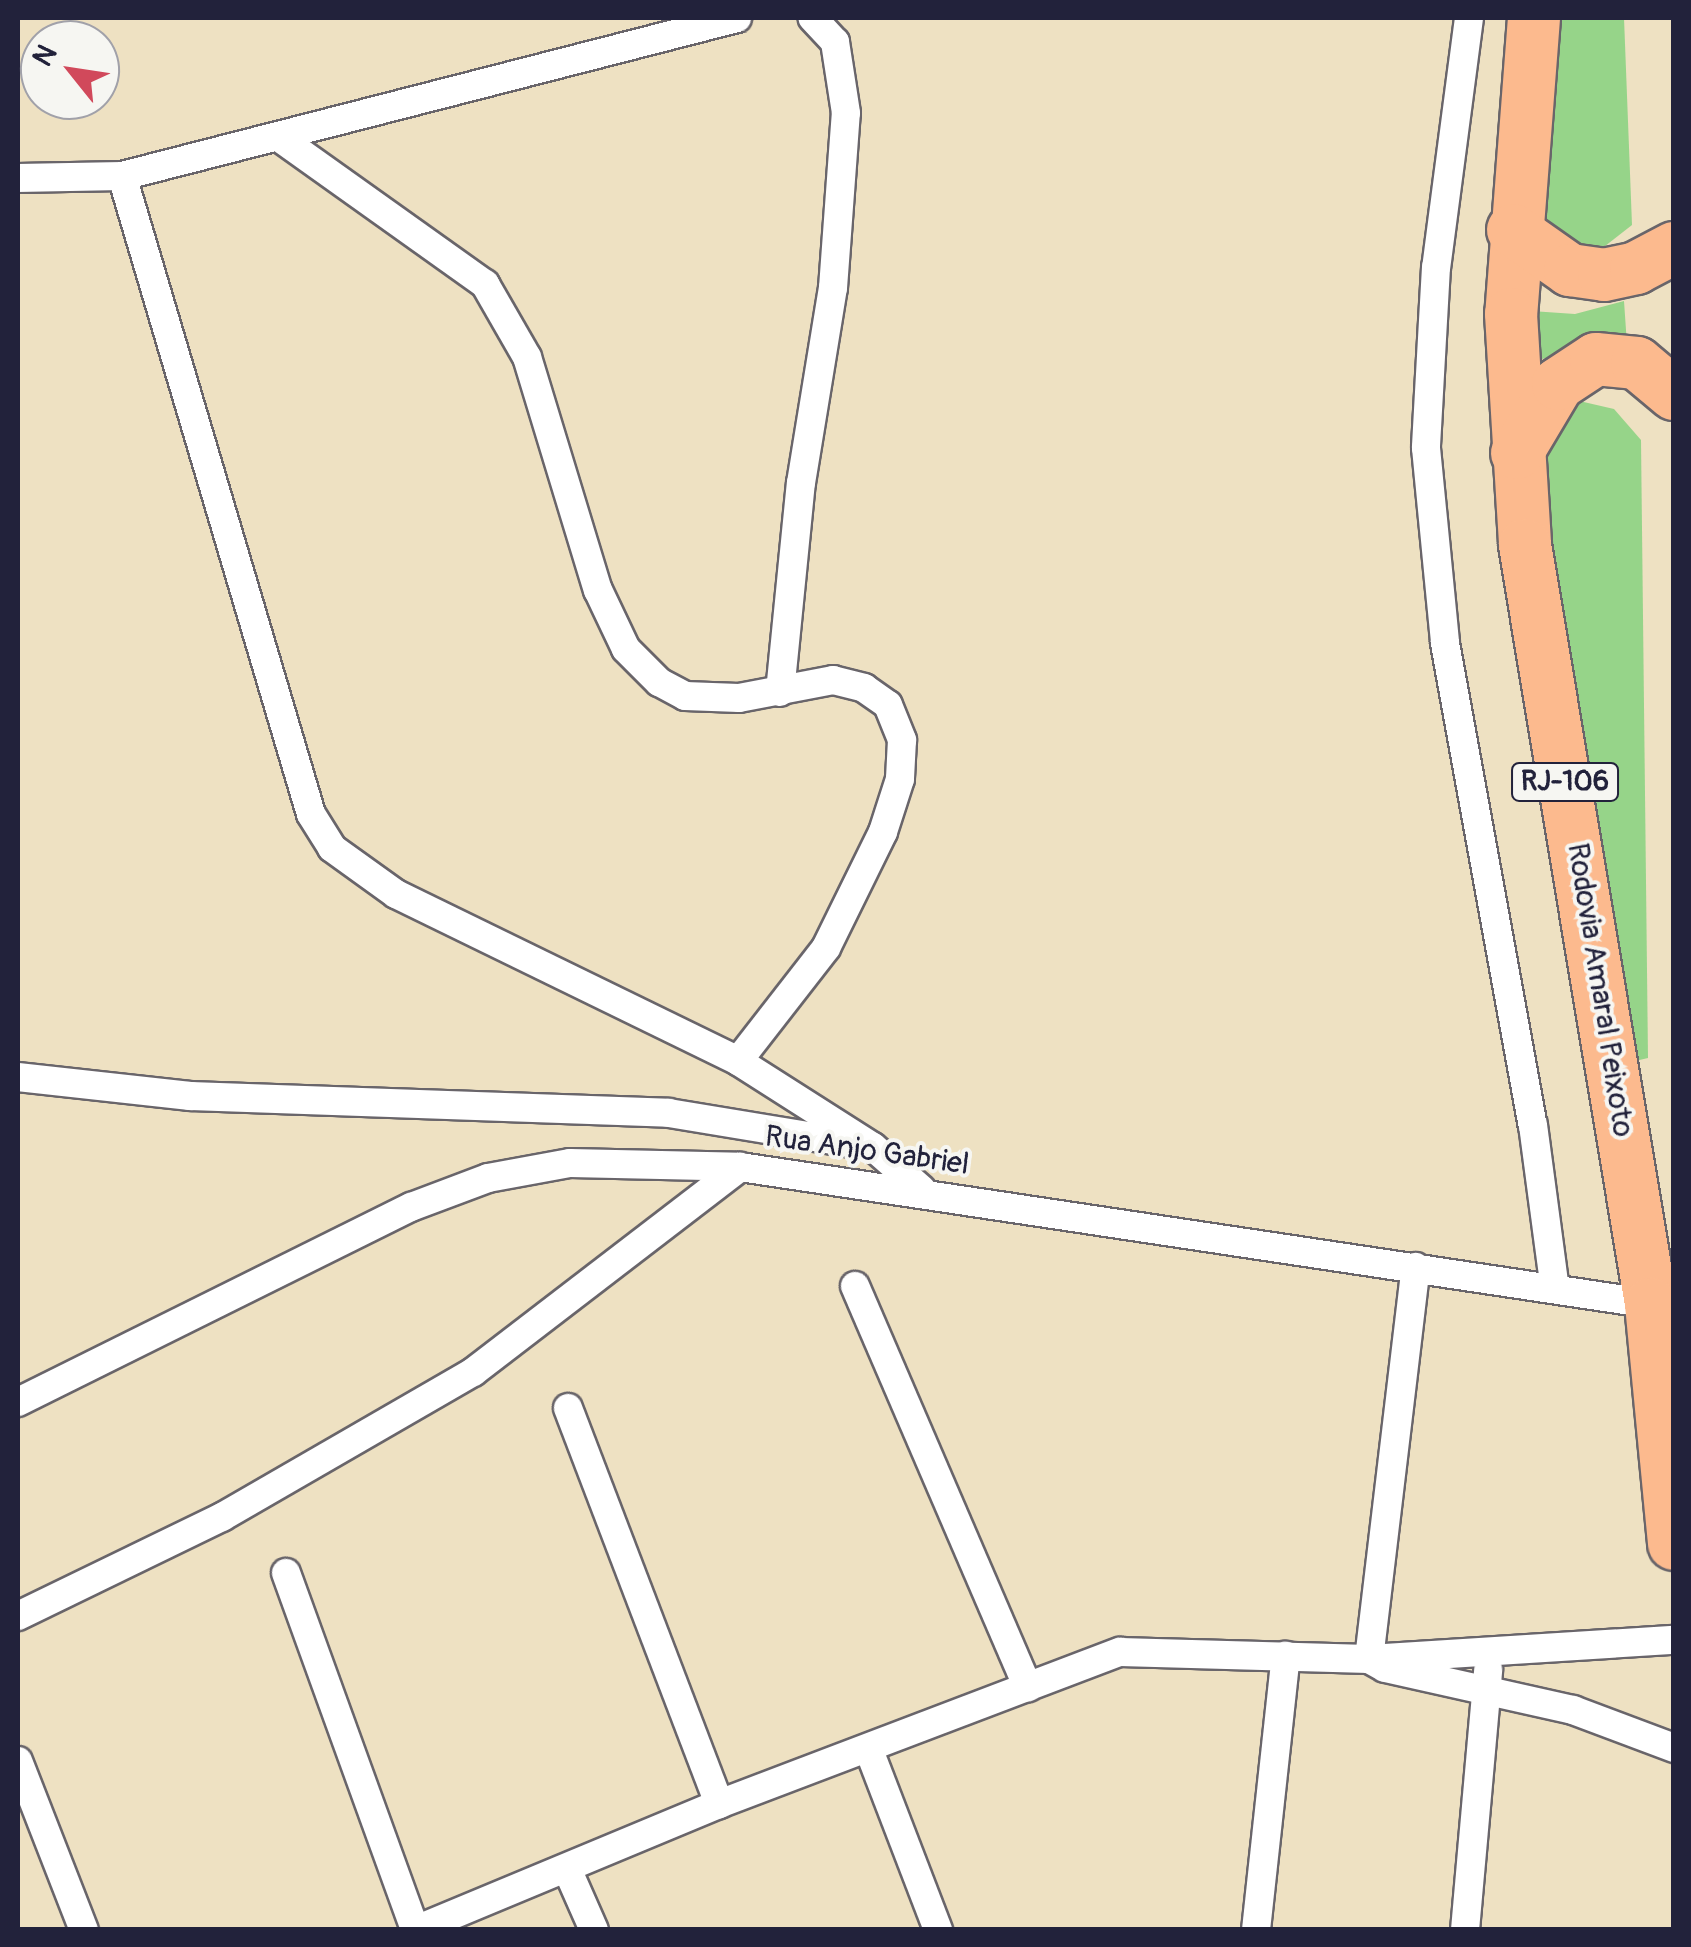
<!DOCTYPE html>
<html>
<head>
<meta charset="utf-8">
<style>
  body { margin:0 }
  #map { position:relative; width:1691px; height:1947px; overflow:hidden; background:#eee1c2; font-family:Pangolin,sans-serif }
  div>[style] { position:absolute }
  .green>* { inset:0; background:#96d489 }
  .roads { filter:drop-shadow(2px 0 #69656a) drop-shadow(-2px 0 #69656a) drop-shadow(0 2px #69656a) drop-shadow(0 -2px #69656a) }
  .street>* { height:28px; margin:-14px; padding:0 14px; transform-origin:14px; border-radius:14px; background:#fff }
  .highway>* { height:52px; margin:-26px; padding:0 26px; transform-origin:26px; border-radius:26px; background:#fcba8e }
  span { translate:-50% -50%; white-space:nowrap; text-align:center; line-height:1.15; -webkit-text-stroke:8px #f6f6f2; paint-order:stroke }
  .shield-label span { padding:2px 8px; background:#f6f6f2; border:2px solid; border-radius:8px; -webkit-text-stroke-width:0 }
  .shield-label { font-size:28px; color:#22223b; font-weight:700 }
  .street-label { font-size:30px; color:#22223b }
  .frame { position:absolute; inset:0; border:20px solid #22223b; pointer-events:none }
  .north { position:absolute; left:20px; top:20px; width:100px; height:100px; box-sizing:border-box; background:#f6f6f2; border:2px solid #a1a1a9; border-radius:50%; rotate:300deg; font-size:28px; font-weight:700; line-height:40px; text-align:center; color:#22223b }
  .north::after { content:''; display:block; margin:auto; width:35px; height:45px; background:#d1495b; clip-path:polygon(50% 0,100% 100%,50% 72%,0 100%) }
</style>
</head>
<body>
<div id="map">
  <div class="green">
    <div style="clip-path:polygon(1547px 18px,1624px 18px,1632px 225px,1600px 250px,1536px 243px)"></div>
    <div style="clip-path:polygon(1624px 301px,1628px 359px,1575px 350px,1520px 365px,1518px 310px,1575px 314px)"></div>
    <div style="clip-path:polygon(1562px 397px,1614px 409px,1641px 440px,1648px 1058px,1631px 1062px,1525px 447px)"></div>
  </div>
  <div class="roads">
    <div class="street">
      <div style="left:1469px;top:18px;width:251px;rotate:97.5deg"></div>
      <div style="left:1436px;top:267px;width:181px;rotate:93.2deg"></div>
      <div style="left:1426px;top:448px;width:196px;rotate:84.4deg"></div>
      <div style="left:1445px;top:643px;width:490px;rotate:79.7deg"></div>
      <div style="left:1533px;top:1125px;width:165px;rotate:82.4deg"></div>
      <div style="left:280px;top:138px;width:252px;rotate:35.5deg"></div>
      <div style="left:485px;top:284px;width:84px;rotate:60.1deg"></div>
      <div style="left:527px;top:357px;width:244px;rotate:73.1deg"></div>
      <div style="left:598px;top:590px;width:65px;rotate:64.6deg"></div>
      <div style="left:626px;top:649px;width:47px;rotate:45deg"></div>
      <div style="left:659px;top:682px;width:30px;rotate:28deg"></div>
      <div style="left:685px;top:696px;width:54px;rotate:2.1deg"></div>
      <div style="left:739px;top:698px;width:96px;rotate:-10.8deg"></div>
      <div style="left:833px;top:680px;width:32px;rotate:14deg"></div>
      <div style="left:864px;top:688px;width:29px;rotate:35deg"></div>
      <div style="left:888px;top:705px;width:38px;rotate:68deg"></div>
      <div style="left:902px;top:740px;width:39px;rotate:93deg"></div>
      <div style="left:900px;top:779px;width:56px;rotate:107.8deg"></div>
      <div style="left:883px;top:832px;width:129px;rotate:116.2deg"></div>
      <div style="left:826px;top:948px;width:143px;rotate:127.9deg"></div>
      <div style="left:122px;top:176px;width:665px;rotate:73.5deg"></div>
      <div style="left:311px;top:814px;width:40px;rotate:58deg"></div>
      <div style="left:332px;top:848px;width:79px;rotate:35.7deg"></div>
      <div style="left:396px;top:894px;width:381px;rotate:26deg"></div>
      <div style="left:738px;top:1061px;width:160px;rotate:32.5deg"></div>
      <div style="left:873px;top:1147px;width:64px;rotate:41.2deg"></div>
      <div style="left:18px;top:178px;width:104px;rotate:-1.1deg"></div>
      <div style="left:122px;top:176px;width:635px;rotate:-14.41deg"></div>
      <div style="left:780px;top:692px;width:210px;rotate:-84.3deg"></div>
      <div style="left:801px;top:483px;width:198px;rotate:-80.7deg"></div>
      <div style="left:833px;top:288px;width:175px;rotate:-85.8deg"></div>
      <div style="left:846px;top:113px;width:72px;rotate:-98.8deg"></div>
      <div style="left:835px;top:42px;width:33px;rotate:-133deg"></div>
      <div style="left:18px;top:1077px;width:173px;rotate:6.3deg"></div>
      <div style="left:190px;top:1096px;width:479px;rotate:2deg"></div>
      <div style="left:669px;top:1113px;width:196px;rotate:9.4deg"></div>
      <div style="left:855px;top:1286px;width:437px;rotate:66.7deg"></div>
      <div style="left:18px;top:1402px;width:439px;rotate:-26.4deg"></div>
      <div style="left:411px;top:1207px;width:82px;rotate:-20.6deg"></div>
      <div style="left:488px;top:1178px;width:83px;rotate:-10.4deg"></div>
      <div style="left:570px;top:1163px;width:170px;rotate:1.3deg"></div>
      <div style="left:568px;top:1408px;width:424px;rotate:69.1deg"></div>
      <div style="left:286px;top:1573px;width:380px;rotate:70.1deg"></div>
      <div style="left:18px;top:1616px;width:227px;rotate:-25.9deg"></div>
      <div style="left:222px;top:1517px;width:290px;rotate:-30deg"></div>
      <div style="left:473px;top:1372px;width:337px;rotate:-37.5deg"></div>
      <div style="left:740px;top:1167px;width:921px;rotate:8.55deg"></div>
      <div style="left:1369px;top:1659px;width:395px;rotate:-83.2deg"></div>
      <div style="left:1369px;top:1659px;width:18px;rotate:29deg"></div>
      <div style="left:1385px;top:1668px;width:193px;rotate:12.6deg"></div>
      <div style="left:1573px;top:1710px;width:108px;rotate:20.6deg"></div>
      <div style="left:869px;top:1750px;width:193px;rotate:69deg"></div>
      <div style="left:18px;top:1761px;width:181px;rotate:68.7deg"></div>
      <div style="left:568px;top:1871px;width:64px;rotate:66.2deg"></div>
      <div style="left:416px;top:1930px;width:328px;rotate:-22.6deg"></div>
      <div style="left:719px;top:1804px;width:429px;rotate:-20.8deg"></div>
      <div style="left:1120px;top:1652px;width:249px;rotate:1.6deg"></div>
      <div style="left:1369px;top:1659px;width:306px;rotate:-3.6deg"></div>
      <div style="left:1256px;top:1930px;width:276px;rotate:-83.8deg"></div>
      <div style="left:1465px;top:1930px;width:261px;rotate:-84.9deg"></div>
    </div>
    <div class="highway">
      <div style="left:1534px;top:18px;width:297px;rotate:94.4deg"></div>
      <div style="left:1511px;top:314px;width:231px;rotate:86.5deg"></div>
      <div style="left:1525px;top:545px;width:769px;rotate:80.57deg"></div>
      <div style="left:1651px;top:1304px;width:241px;rotate:84.5deg"></div>
      <div style="left:1513px;top:230px;width:70px;rotate:35.1deg"></div>
      <div style="left:1570px;top:270px;width:34px;rotate:8deg"></div>
      <div style="left:1604px;top:275px;width:33px;rotate:-12deg"></div>
      <div style="left:1636px;top:268px;width:43px;rotate:-27.8deg"></div>
      <div style="left:1517px;top:453px;width:80px;rotate:-59.3deg"></div>
      <div style="left:1558px;top:384px;width:45px;rotate:-33.3deg"></div>
      <div style="left:1596px;top:359px;width:41px;rotate:5.6deg"></div>
      <div style="left:1637px;top:363px;width:48px;rotate:40deg"></div>
    </div>
  </div>
  <div class="shield-label">
    <span style="left:1565px;top:782px">RJ-106</span>
  </div>
  <div class="street-label">
    <span style="left:1600px;top:990px;rotate:81deg">Rodovia Amaral Peixoto</span>
    <span style="left:867px;top:1151px;rotate:8deg">Rua Anjo Gabriel</span>
  </div>
  <div class="frame"></div>
  <div class="north">N</div>
</div>
</body>
</html>
